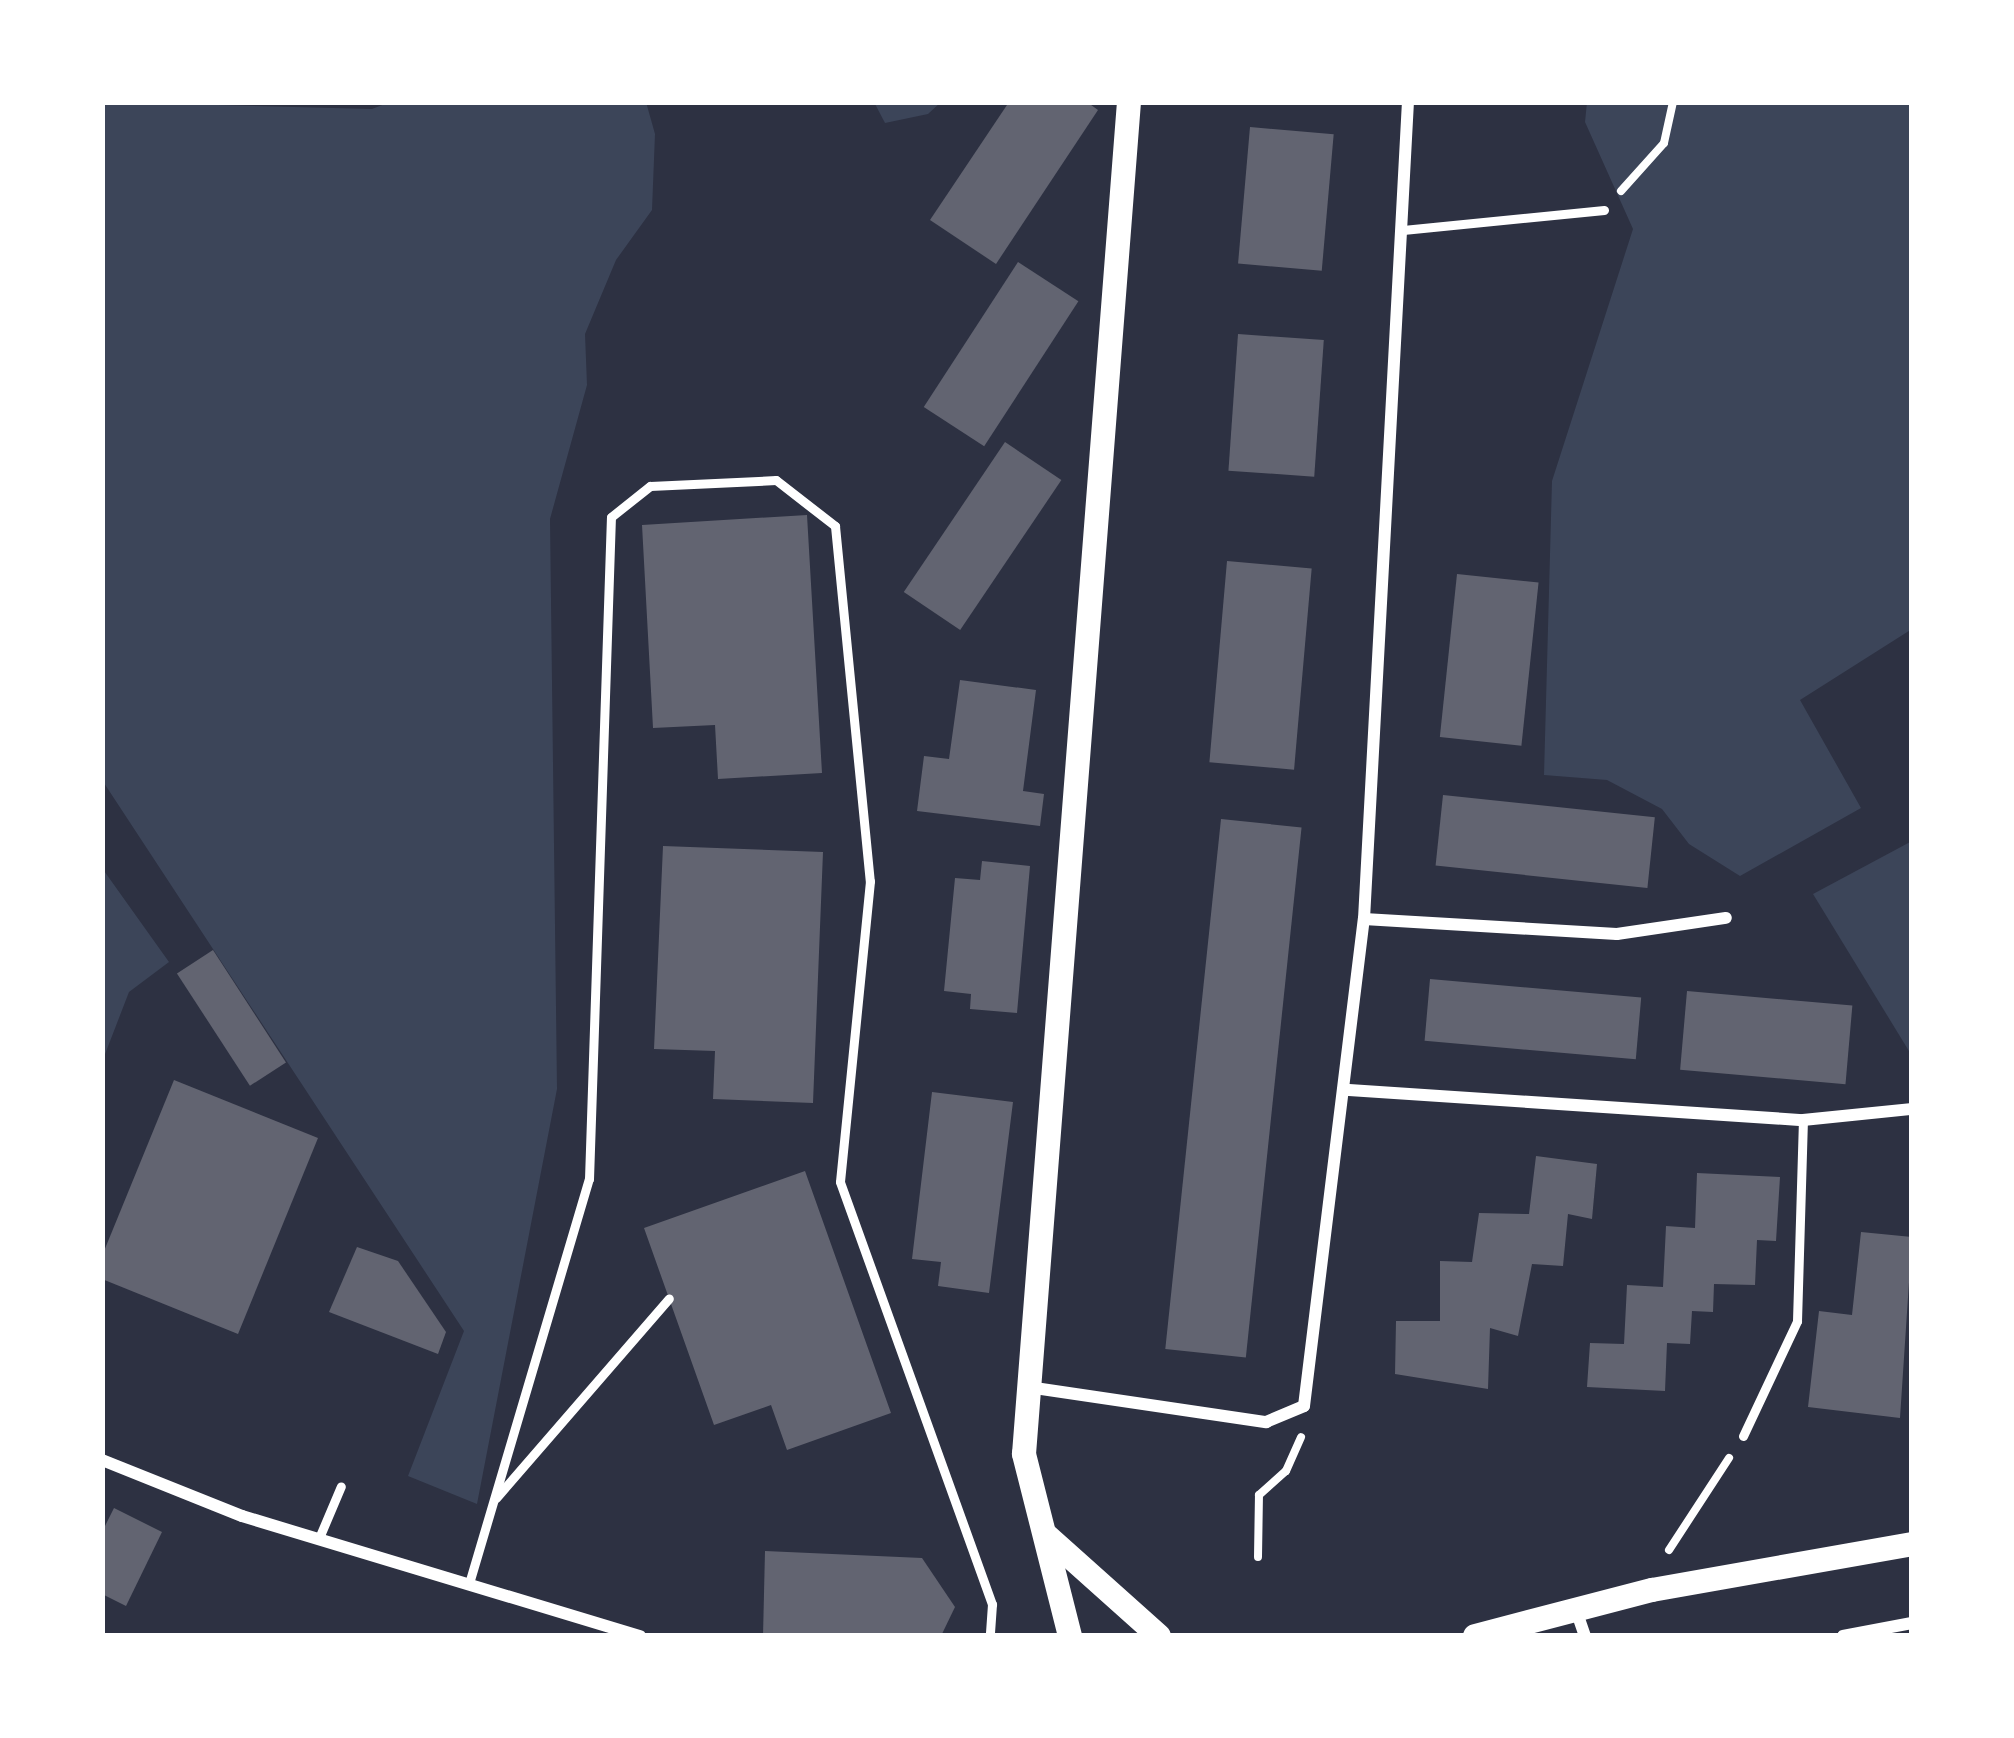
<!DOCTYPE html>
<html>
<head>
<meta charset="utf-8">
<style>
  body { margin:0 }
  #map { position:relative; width:2014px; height:1738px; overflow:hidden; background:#2d3142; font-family:Rubik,sans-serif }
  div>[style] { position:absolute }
  .green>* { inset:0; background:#3c4559 }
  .building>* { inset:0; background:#626471; transform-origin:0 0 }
  .path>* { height:8px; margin:-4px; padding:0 4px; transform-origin:4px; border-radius:4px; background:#fff }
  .service>* { height:9px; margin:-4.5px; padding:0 4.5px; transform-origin:4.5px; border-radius:4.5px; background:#fff }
  .minor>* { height:12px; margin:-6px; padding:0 6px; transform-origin:6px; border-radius:6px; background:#fff }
  .secondary>* { height:24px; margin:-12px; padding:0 12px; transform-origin:12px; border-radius:12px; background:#fff }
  span { translate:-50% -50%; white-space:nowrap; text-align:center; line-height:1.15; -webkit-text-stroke:9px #fff; paint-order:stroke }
  .frame { position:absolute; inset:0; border:105px solid #fff; pointer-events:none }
</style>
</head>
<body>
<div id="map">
  <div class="green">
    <div style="clip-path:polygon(102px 102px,372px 109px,390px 102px,646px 102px,655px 134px,652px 210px,616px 260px,585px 334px,587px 385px,550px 519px,557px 1089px,477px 1504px,408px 1476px,464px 1331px,102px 780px)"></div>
    <div style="clip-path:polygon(874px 102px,941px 102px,928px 114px,885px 123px)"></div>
    <div style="clip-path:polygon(1587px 102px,1912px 102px,1912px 629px,1800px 700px,1861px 808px,1740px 876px,1689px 844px,1662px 809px,1607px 780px,1544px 775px,1552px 481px,1633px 229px,1585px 122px)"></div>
    <div style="clip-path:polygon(1912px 841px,1912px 1056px,1813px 894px)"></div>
    <div style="clip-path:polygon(102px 868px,169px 962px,129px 992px,102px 1062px)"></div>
  </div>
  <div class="building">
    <div style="clip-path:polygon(1009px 102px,1087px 102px,1098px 110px,996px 264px,930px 220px)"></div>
    <div style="left:1250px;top:127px;width:84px;height:137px;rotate:5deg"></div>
    <div style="left:1018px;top:262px;width:72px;height:173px;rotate:33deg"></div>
    <div style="left:1238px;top:334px;width:86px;height:137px;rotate:4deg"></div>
    <div style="left:1005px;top:442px;width:68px;height:181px;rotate:34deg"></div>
    <div style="clip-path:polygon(807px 515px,822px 773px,718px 779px,715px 725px,653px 728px,642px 525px)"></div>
    <div style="left:1227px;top:561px;width:85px;height:202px;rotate:5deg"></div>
    <div style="left:1457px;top:574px;width:82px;height:164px;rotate:6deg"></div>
    <div style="clip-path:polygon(960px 680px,1036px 690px,1023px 791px,1044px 794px,1040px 826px,917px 811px,924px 756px,949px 759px)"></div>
    <div style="left:1443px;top:795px;width:213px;height:71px;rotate:6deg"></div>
    <div style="left:1221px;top:819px;width:81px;height:533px;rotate:6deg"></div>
    <div style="clip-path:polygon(663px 846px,823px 852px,813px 1103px,713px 1099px,715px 1051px,654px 1049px)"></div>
    <div style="clip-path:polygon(982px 861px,1030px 866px,1017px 1013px,970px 1009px,971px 994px,944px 991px,955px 878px,980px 880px)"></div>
    <div style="left:213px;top:950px;width:134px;height:43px;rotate:57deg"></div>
    <div style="left:1430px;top:979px;width:212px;height:62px;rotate:5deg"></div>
    <div style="left:1687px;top:991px;width:166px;height:79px;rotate:5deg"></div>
    <div style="clip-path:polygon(174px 1080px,318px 1138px,238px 1334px,102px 1279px,102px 1256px)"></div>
    <div style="clip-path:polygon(932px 1092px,1013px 1102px,989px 1293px,938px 1286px,941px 1262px,912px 1259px)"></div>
    <div style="clip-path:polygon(1536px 1156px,1597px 1164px,1592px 1219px,1568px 1214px,1563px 1266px,1532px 1264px,1518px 1336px,1490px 1328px,1488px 1389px,1395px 1374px,1396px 1321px,1440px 1321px,1440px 1261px,1472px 1262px,1479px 1213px,1529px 1214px)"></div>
    <div style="clip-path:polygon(805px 1171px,891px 1413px,787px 1450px,771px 1405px,714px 1425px,644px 1228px)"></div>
    <div style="clip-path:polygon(1697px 1173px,1780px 1177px,1776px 1241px,1757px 1240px,1755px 1285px,1714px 1284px,1713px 1312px,1692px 1311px,1690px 1344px,1667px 1343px,1665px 1391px,1587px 1387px,1590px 1343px,1624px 1344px,1627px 1285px,1663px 1287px,1666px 1226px,1695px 1228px)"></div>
    <div style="clip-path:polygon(1861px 1232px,1912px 1237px,1900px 1418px,1808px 1407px,1819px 1311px,1852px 1315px)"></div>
    <div style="clip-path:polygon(357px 1247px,398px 1261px,446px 1332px,438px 1354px,329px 1312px)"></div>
    <div style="clip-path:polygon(114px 1508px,162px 1532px,126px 1606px,102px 1594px,102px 1532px)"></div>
    <div style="clip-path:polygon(765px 1551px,922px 1558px,955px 1607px,941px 1636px,763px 1636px)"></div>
  </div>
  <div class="path">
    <div style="left:1621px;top:191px;width:64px;rotate:-48.1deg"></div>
    <div style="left:1664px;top:143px;width:42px;rotate:-77.6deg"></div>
    <div style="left:1669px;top:1550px;width:110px;rotate:-56.9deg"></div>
    <div style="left:1258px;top:1557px;width:62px;rotate:-89.1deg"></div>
    <div style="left:1259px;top:1495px;width:36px;rotate:-42deg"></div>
    <div style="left:1286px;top:1471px;width:37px;rotate:-66deg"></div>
  </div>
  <div class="service">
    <div style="left:1403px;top:230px;width:202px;rotate:-5.7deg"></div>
    <div style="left:1743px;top:1436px;width:127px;rotate:-64.8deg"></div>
    <div style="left:1797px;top:1321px;width:201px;rotate:-88.3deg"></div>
    <div style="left:496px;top:1498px;width:264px;rotate:-49.1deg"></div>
    <div style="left:319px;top:1538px;width:56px;rotate:-67.1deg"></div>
    <div style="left:470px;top:1580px;width:418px;rotate:-73.5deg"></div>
    <div style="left:589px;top:1179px;width:662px;rotate:-88.1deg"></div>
    <div style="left:611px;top:517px;width:50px;rotate:-38.5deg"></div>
    <div style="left:650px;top:486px;width:126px;rotate:-2.7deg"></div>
    <div style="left:776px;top:480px;width:75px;rotate:37.9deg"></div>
    <div style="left:835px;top:526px;width:357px;rotate:84.4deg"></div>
    <div style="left:870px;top:881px;width:302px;rotate:95.7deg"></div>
    <div style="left:840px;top:1182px;width:449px;rotate:70.2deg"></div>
    <div style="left:992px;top:1604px;width:32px;rotate:94deg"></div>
  </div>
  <div class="minor">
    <div style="left:1364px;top:919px;width:253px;rotate:3.4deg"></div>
    <div style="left:1617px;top:934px;width:110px;rotate:-8.4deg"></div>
    <div style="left:1349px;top:1090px;width:455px;rotate:3.8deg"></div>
    <div style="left:1803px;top:1120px;width:110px;rotate:-5.8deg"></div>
    <div style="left:1028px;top:1387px;width:241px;rotate:8.4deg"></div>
    <div style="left:1266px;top:1422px;width:41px;rotate:-22.8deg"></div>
    <div style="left:1304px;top:1406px;width:491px;rotate:-83deg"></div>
    <div style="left:1364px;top:919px;width:818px;rotate:-86.92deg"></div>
    <div style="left:102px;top:1460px;width:151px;rotate:21.8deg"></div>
    <div style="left:242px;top:1516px;width:416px;rotate:16.8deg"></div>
    <div style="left:1576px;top:1610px;width:28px;rotate:71deg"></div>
    <div style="left:1843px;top:1636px;width:70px;rotate:-10.7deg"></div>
  </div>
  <div class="secondary">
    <div style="left:1047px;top:1536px;width:150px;rotate:41.8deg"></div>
    <div style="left:1070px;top:1636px;width:188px;rotate:-104.2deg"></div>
    <div style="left:1024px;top:1454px;width:1356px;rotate:-85.56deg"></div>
    <div style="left:1475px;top:1636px;width:183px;rotate:-14.6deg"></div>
    <div style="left:1652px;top:1590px;width:264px;rotate:-10deg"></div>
  </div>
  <div class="frame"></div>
</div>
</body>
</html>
